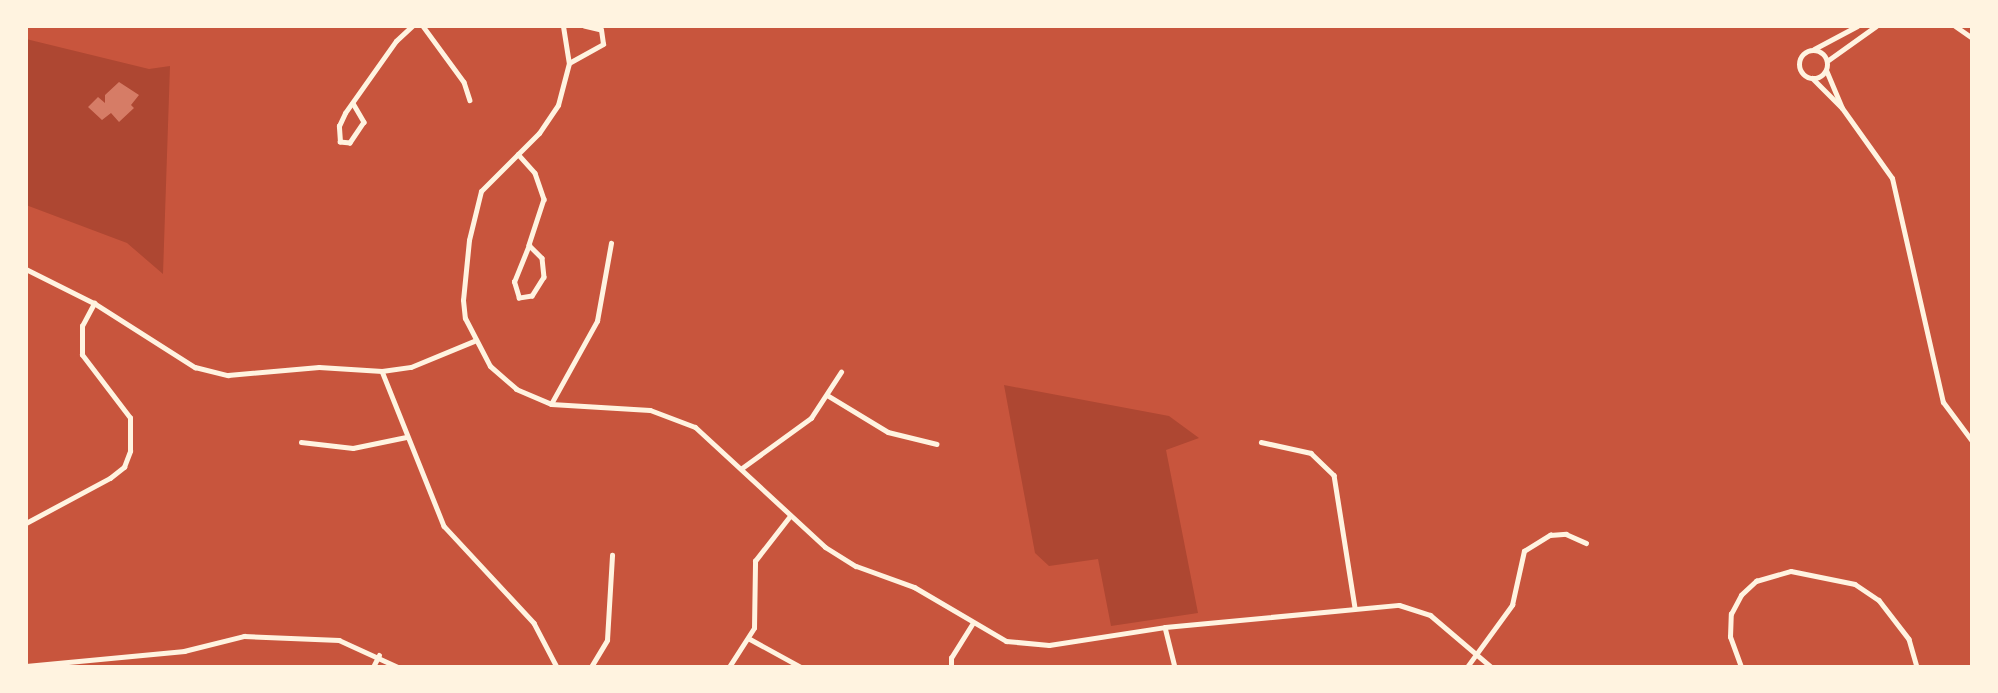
<!DOCTYPE html>
<html>
<head>
<meta charset="utf-8">
<style>
  body { margin:0 }
  #map { position:relative; width:1998px; height:693px; overflow:hidden; background:#c8553d; font-family:"DejaVu Sans",sans-serif }
  div>[style] { position:absolute }
  .green>* { inset:0; background:#ae4732 }
  .building>* { inset:0; background:#d67c66 }
  .minor>* { height:4.5px; margin:-2.25px; padding:0 2.25px; transform-origin:2.25px; border-radius:2.25px; background:#fff3e0 }
  .tertiary>* { height:5px; margin:-2.5px; padding:0 2.5px; transform-origin:2.5px; border-radius:2.5px; background:#fff3e0 }
  .tertiary>.ring { margin:-2.5px; padding:0; box-sizing:content-box; background:none; border:5px solid #fff3e0; border-radius:50% }
  span { translate:-50% -50%; white-space:nowrap; text-align:center; line-height:1.15; -webkit-text-stroke:7px #fff3e0; paint-order:stroke }
  .frame { position:absolute; inset:0; border:28px solid #fff3e0; pointer-events:none }
</style>
</head>
<body>
<div id="map">
  <div class="green">
    <div style="clip-path:polygon(26px 39px,149px 69px,170px 66px,163px 274px,127px 243px,26px 205px)"></div>
    <div style="clip-path:polygon(1004px 385px,1169px 416px,1199px 438px,1166px 450px,1198px 613px,1111px 626px,1098px 559px,1049px 566px,1035px 553px)"></div>
  </div>
  <div class="building">
    <div style="clip-path:polygon(119px 82px,139px 95px,131px 105px,134px 108px,119px 122px,111px 113px,102px 120px,88px 107px,98px 97px,105px 103px,105px 95px)"></div>
  </div>
  <div class="minor">
    <div style="left:423px;top:26px;width:69px;rotate:53.8deg"></div>
    <div style="left:464px;top:82px;width:19px;rotate:72deg"></div>
    <div style="left:569px;top:63px;width:39px;rotate:-29deg"></div>
    <div style="left:603px;top:44px;width:14px;rotate:-98deg"></div>
    <div style="left:601px;top:30px;width:17px;rotate:-167deg"></div>
    <div style="left:353px;top:103px;width:22px;rotate:60deg"></div>
    <div style="left:364px;top:122px;width:25px;rotate:124deg"></div>
    <div style="left:350px;top:143px;width:10px;rotate:-174deg"></div>
    <div style="left:340px;top:142px;width:16px;rotate:-94deg"></div>
    <div style="left:339px;top:126px;width:14px;rotate:-65deg"></div>
    <div style="left:345px;top:113px;width:88px;rotate:-54.7deg"></div>
    <div style="left:396px;top:41px;width:22px;rotate:-43deg"></div>
    <div style="left:518px;top:154px;width:25px;rotate:48deg"></div>
    <div style="left:535px;top:173px;width:28px;rotate:71deg"></div>
    <div style="left:544px;top:199px;width:48px;rotate:108.1deg"></div>
    <div style="left:529px;top:245px;width:18px;rotate:45deg"></div>
    <div style="left:542px;top:258px;width:19px;rotate:84deg"></div>
    <div style="left:544px;top:277px;width:22px;rotate:122deg"></div>
    <div style="left:532px;top:296px;width:13px;rotate:171deg"></div>
    <div style="left:519px;top:298px;width:17px;rotate:-107deg"></div>
    <div style="left:514px;top:282px;width:40px;rotate:-68deg"></div>
    <div style="left:26px;top:269px;width:76px;rotate:26.6deg"></div>
    <div style="left:94px;top:303px;width:120px;rotate:32.4deg"></div>
    <div style="left:195px;top:367px;width:34px;rotate:14deg"></div>
    <div style="left:228px;top:375px;width:91px;rotate:-5deg"></div>
    <div style="left:319px;top:367px;width:63px;rotate:3.6deg"></div>
    <div style="left:382px;top:371px;width:29px;rotate:-8deg"></div>
    <div style="left:411px;top:367px;width:68px;rotate:-22.4deg"></div>
    <div style="left:382px;top:371px;width:167px;rotate:68.2deg"></div>
    <div style="left:444px;top:526px;width:132px;rotate:47.1deg"></div>
    <div style="left:534px;top:623px;width:50px;rotate:62.4deg"></div>
    <div style="left:827px;top:395px;width:71px;rotate:31.2deg"></div>
    <div style="left:888px;top:432px;width:50px;rotate:13.8deg"></div>
    <div style="left:551px;top:404px;width:95px;rotate:-61deg"></div>
    <div style="left:597px;top:321px;width:79px;rotate:-79.8deg"></div>
    <div style="left:301px;top:442px;width:52px;rotate:6.6deg"></div>
    <div style="left:353px;top:448px;width:54px;rotate:-11.7deg"></div>
    <div style="left:1261px;top:442px;width:51px;rotate:12.4deg"></div>
    <div style="left:1311px;top:453px;width:32px;rotate:44deg"></div>
    <div style="left:1334px;top:475px;width:134px;rotate:81deg"></div>
    <div style="left:742px;top:468px;width:85px;rotate:-35.9deg"></div>
    <div style="left:811px;top:418px;width:55px;rotate:-56.9deg"></div>
    <div style="left:26px;top:523px;width:95px;rotate:-28.2deg"></div>
    <div style="left:110px;top:478px;width:18px;rotate:-38deg"></div>
    <div style="left:124px;top:467px;width:17px;rotate:-69deg"></div>
    <div style="left:130px;top:451px;width:33px;rotate:-90deg"></div>
    <div style="left:130px;top:418px;width:79px;rotate:-127.3deg"></div>
    <div style="left:82px;top:355px;width:29px;rotate:-90deg"></div>
    <div style="left:82px;top:326px;width:26px;rotate:-62deg"></div>
    <div style="left:1165px;top:627px;width:41px;rotate:76deg"></div>
    <div style="left:750px;top:639px;width:58px;rotate:28.8deg"></div>
    <div style="left:26px;top:666px;width:159px;rotate:-5.4deg"></div>
    <div style="left:184px;top:651px;width:62px;rotate:-14deg"></div>
    <div style="left:244px;top:636px;width:95px;rotate:2.4deg"></div>
    <div style="left:339px;top:640px;width:65px;rotate:24.6deg"></div>
    <div style="left:373px;top:667px;width:13px;rotate:-63deg"></div>
    <div style="left:591px;top:667px;width:31px;rotate:-59deg"></div>
    <div style="left:607px;top:640px;width:85px;rotate:-86.6deg"></div>
    <div style="left:729px;top:667px;width:46px;rotate:-57.3deg"></div>
    <div style="left:754px;top:628px;width:67px;rotate:-89.1deg"></div>
    <div style="left:755px;top:561px;width:57px;rotate:-52.1deg"></div>
    <div style="left:951px;top:667px;width:9px;rotate:-90deg"></div>
    <div style="left:951px;top:658px;width:40px;rotate:-58deg"></div>
    <div style="left:1467px;top:667px;width:77px;rotate:-54deg"></div>
    <div style="left:1512px;top:605px;width:55px;rotate:-77.5deg"></div>
    <div style="left:1524px;top:551px;width:31px;rotate:-32deg"></div>
    <div style="left:1550px;top:535px;width:16px;rotate:-4deg"></div>
    <div style="left:1566px;top:534px;width:22px;rotate:24deg"></div>
    <div style="left:1741px;top:667px;width:32px;rotate:-110deg"></div>
    <div style="left:1730px;top:637px;width:23px;rotate:-88deg"></div>
    <div style="left:1731px;top:614px;width:21px;rotate:-62deg"></div>
    <div style="left:1741px;top:595px;width:21px;rotate:-43deg"></div>
    <div style="left:1756px;top:581px;width:36px;rotate:-16deg"></div>
    <div style="left:1791px;top:571px;width:65px;rotate:11.5deg"></div>
    <div style="left:1855px;top:584px;width:29px;rotate:34deg"></div>
    <div style="left:1879px;top:600px;width:49px;rotate:52.4deg"></div>
    <div style="left:1909px;top:639px;width:29px;rotate:74deg"></div>
  </div>
  <div class="tertiary">
    <div style="left:563px;top:26px;width:37px;rotate:81deg"></div>
    <div style="left:569px;top:63px;width:43px;rotate:104.7deg"></div>
    <div style="left:558px;top:105px;width:34px;rotate:124deg"></div>
    <div style="left:539px;top:133px;width:82px;rotate:135deg"></div>
    <div style="left:481px;top:191px;width:50px;rotate:103.8deg"></div>
    <div style="left:469px;top:240px;width:60px;rotate:95.7deg"></div>
    <div style="left:463px;top:300px;width:18px;rotate:84deg"></div>
    <div style="left:465px;top:318px;width:54px;rotate:62.5deg"></div>
    <div style="left:490px;top:366px;width:35px;rotate:41deg"></div>
    <div style="left:516px;top:389px;width:38px;rotate:23deg"></div>
    <div style="left:551px;top:404px;width:99px;rotate:3.5deg"></div>
    <div style="left:650px;top:410px;width:48px;rotate:20.7deg"></div>
    <div style="left:695px;top:427px;width:177px;rotate:42.7deg"></div>
    <div style="left:825px;top:547px;width:36px;rotate:32deg"></div>
    <div style="left:856px;top:566px;width:62px;rotate:19.9deg"></div>
    <div style="left:914px;top:587px;width:107px;rotate:30.4deg"></div>
    <div style="left:1006px;top:641px;width:43px;rotate:5.3deg"></div>
    <div style="left:1049px;top:645px;width:117px;rotate:-8.8deg"></div>
    <div style="left:1165px;top:627px;width:235px;rotate:-5.4deg"></div>
    <div style="left:1399px;top:605px;width:33px;rotate:18deg"></div>
    <div style="left:1430px;top:615px;width:80px;rotate:40.4deg"></div>
    <div style="left:1955px;top:26px;width:21px;rotate:35deg"></div>
    <div style="left:1814px;top:49px;width:49px;rotate:-28.1deg"></div>
    <div class="ring" style="left:1799px;top:50px;width:23px;height:23px"></div>
    <div style="left:1827px;top:61px;width:60px;rotate:-35.5deg"></div>
    <div style="left:1826px;top:70px;width:41px;rotate:67.2deg"></div>
    <div style="left:1812px;top:78px;width:42px;rotate:45deg"></div>
    <div style="left:1842px;top:108px;width:86px;rotate:54.5deg"></div>
    <div style="left:1892px;top:178px;width:230px;rotate:77.2deg"></div>
    <div style="left:1943px;top:402px;width:49px;rotate:53.4deg"></div>
  </div>
  <div class="frame"></div>
</div>
</body>
</html>
